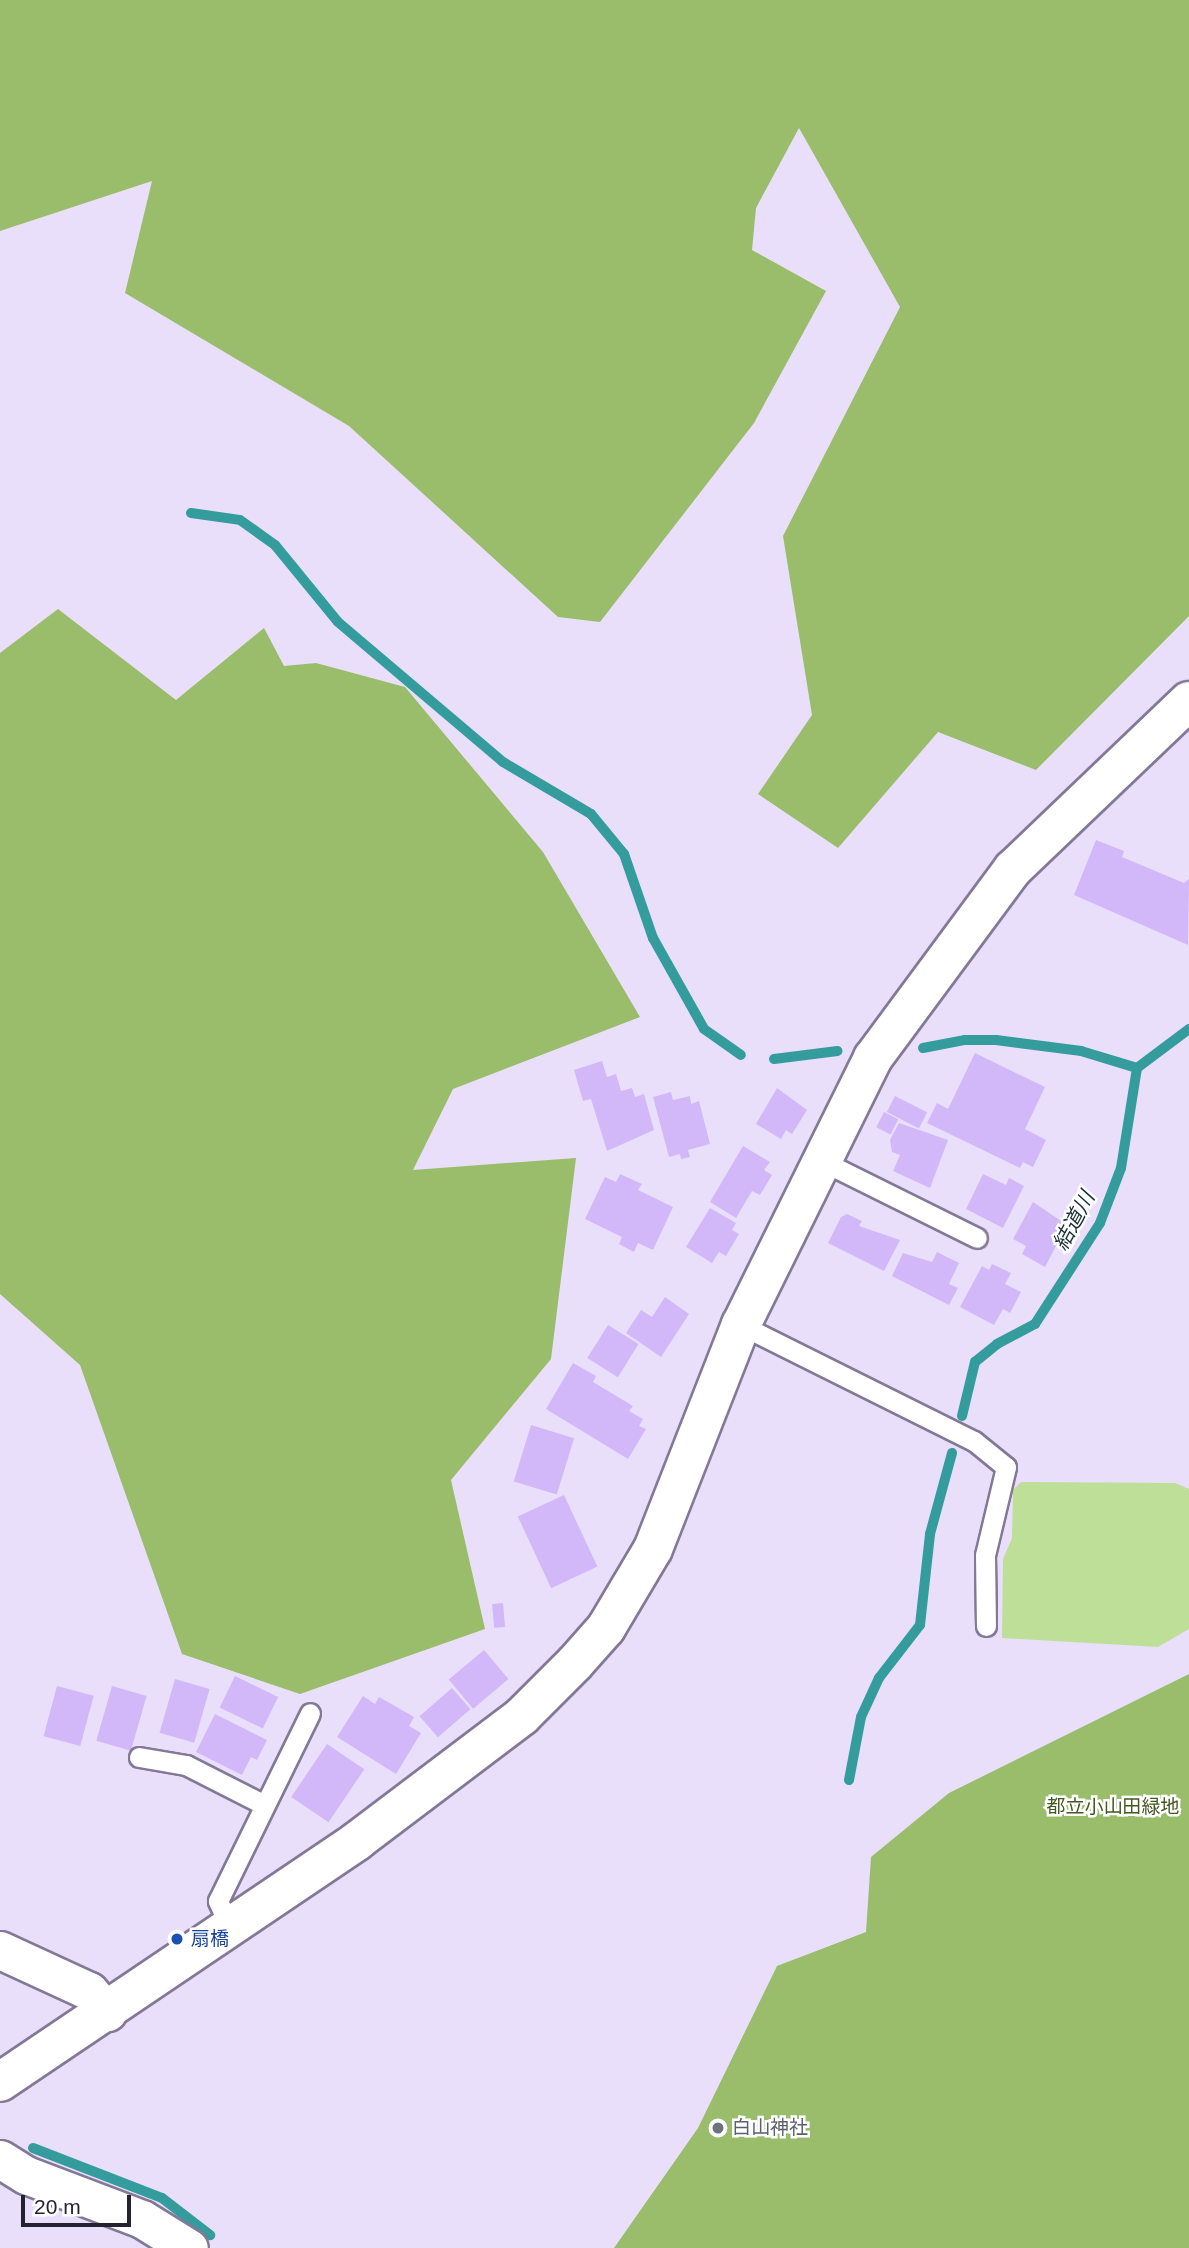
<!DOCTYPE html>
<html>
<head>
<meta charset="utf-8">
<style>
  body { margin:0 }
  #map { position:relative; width:1189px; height:2248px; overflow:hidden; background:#e9dffa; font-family:Helvetica,"Noto Sans JP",sans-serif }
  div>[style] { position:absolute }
  .green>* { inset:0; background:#bedf98 }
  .forest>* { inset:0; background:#99bd6b }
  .stream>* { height:10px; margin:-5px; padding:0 5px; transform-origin:5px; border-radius:5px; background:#359c9e }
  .building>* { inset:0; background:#d2b8f8; transform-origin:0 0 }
  .roads { filter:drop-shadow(2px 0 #847897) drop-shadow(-2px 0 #847897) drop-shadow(0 2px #847897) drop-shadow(0 -2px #847897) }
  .service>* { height:19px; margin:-9.5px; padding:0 9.5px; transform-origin:9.5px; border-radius:9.5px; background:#fff }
  .minor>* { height:37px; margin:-18.5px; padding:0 18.5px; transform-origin:18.5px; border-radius:18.5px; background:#fff }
  .tertiary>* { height:38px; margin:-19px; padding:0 19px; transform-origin:19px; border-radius:19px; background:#fff }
  .dots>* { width:19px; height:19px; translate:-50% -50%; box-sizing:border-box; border:4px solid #fff; border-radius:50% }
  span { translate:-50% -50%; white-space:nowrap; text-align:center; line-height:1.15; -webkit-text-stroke:5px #fff; paint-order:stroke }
  .park-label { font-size:19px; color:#425920 }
  .transit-label { font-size:19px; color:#164399 }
  .left { translate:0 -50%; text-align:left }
  .worship-label { font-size:19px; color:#5b616d }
  .water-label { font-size:21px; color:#193030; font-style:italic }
  .scale { position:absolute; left:21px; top:2195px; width:110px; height:32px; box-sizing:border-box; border:4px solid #26212e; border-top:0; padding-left:9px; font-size:21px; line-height:24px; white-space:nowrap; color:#26212e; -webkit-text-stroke:5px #fff; paint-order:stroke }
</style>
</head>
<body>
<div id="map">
  <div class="green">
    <div style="clip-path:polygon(1021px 1482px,1175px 1483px,1189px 1489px,1189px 1629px,1158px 1647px,1002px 1638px,1003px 1559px,1012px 1538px,1013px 1490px)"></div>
  </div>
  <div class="forest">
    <div style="clip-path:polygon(0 0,1189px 0,1189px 616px,1036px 770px,938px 732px,838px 848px,758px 794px,812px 715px,783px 536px,900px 307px,799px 128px,756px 208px,752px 250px,826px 291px,754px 423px,600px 622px,558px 617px,349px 426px,125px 293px,152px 181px,0 231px)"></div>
    <div style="clip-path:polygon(58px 609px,176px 700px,264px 628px,284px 666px,316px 663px,405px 687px,543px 852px,640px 1017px,453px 1089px,413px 1170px,576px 1158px,551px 1359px,451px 1480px,485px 1629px,300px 1694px,182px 1654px,80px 1365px,0 1294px,0 653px)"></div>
    <div style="clip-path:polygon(1189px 1674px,1189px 2248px,614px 2248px,698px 2128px,777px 1966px,866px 1932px,871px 1857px,949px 1793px)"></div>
  </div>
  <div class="stream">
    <div style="left:191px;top:513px;width:49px;rotate:8.1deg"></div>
    <div style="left:240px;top:520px;width:43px;rotate:35.5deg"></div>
    <div style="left:275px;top:545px;width:99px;rotate:50.7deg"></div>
    <div style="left:338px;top:622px;width:216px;rotate:40.3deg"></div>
    <div style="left:503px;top:762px;width:102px;rotate:30.6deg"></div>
    <div style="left:591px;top:814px;width:52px;rotate:50.5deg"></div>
    <div style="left:624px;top:854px;width:89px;rotate:71deg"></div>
    <div style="left:653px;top:938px;width:104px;rotate:60.7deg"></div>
    <div style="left:704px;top:1029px;width:45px;rotate:35.1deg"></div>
    <div style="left:923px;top:1048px;width:43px;rotate:-10.8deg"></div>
    <div style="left:965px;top:1040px;width:31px"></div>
    <div style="left:996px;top:1040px;width:86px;rotate:7.4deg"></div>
    <div style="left:1081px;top:1051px;width:59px;rotate:16.9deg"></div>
    <div style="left:774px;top:1059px;width:64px;rotate:-7.2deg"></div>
    <div style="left:962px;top:1416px;width:56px;rotate:-76.5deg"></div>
    <div style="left:975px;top:1362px;width:28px;rotate:-39deg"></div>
    <div style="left:997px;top:1344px;width:43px;rotate:-27.8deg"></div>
    <div style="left:1035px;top:1324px;width:120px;rotate:-57.2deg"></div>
    <div style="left:1100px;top:1223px;width:59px;rotate:-69.1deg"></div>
    <div style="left:1121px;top:1168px;width:101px;rotate:-80.9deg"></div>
    <div style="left:1137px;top:1068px;width:65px;rotate:-36.9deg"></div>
    <div style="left:849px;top:1780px;width:64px;rotate:-79.2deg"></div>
    <div style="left:861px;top:1717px;width:43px;rotate:-65.2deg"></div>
    <div style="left:879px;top:1678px;width:67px;rotate:-52.3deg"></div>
    <div style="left:920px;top:1625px;width:92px;rotate:-83.7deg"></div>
    <div style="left:930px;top:1534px;width:84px;rotate:-74.8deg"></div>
    <div style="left:33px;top:2148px;width:138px;rotate:21.2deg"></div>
    <div style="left:162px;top:2198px;width:61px;rotate:37.6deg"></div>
  </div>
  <div class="building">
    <div style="clip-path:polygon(1096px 840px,1124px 851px,1122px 857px,1184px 883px,1189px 879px,1188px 945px,1074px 895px)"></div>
    <div style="clip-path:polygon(975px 1053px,1045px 1087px,1025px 1129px,1046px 1140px,1033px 1167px,1023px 1162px,1020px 1168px,927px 1123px,937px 1103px,948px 1109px)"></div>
    <div style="clip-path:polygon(602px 1061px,607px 1077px,616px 1074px,621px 1091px,632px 1088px,635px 1097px,644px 1094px,654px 1130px,607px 1151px,591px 1099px,583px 1101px,574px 1070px)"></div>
    <div style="clip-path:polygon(777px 1088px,807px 1110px,792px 1134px,786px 1130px,781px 1139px,756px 1124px)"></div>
    <div style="clip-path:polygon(671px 1092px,673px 1100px,690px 1096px,691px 1104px,699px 1101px,710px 1144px,688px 1150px,690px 1157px,681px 1159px,680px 1154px,669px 1157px,653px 1097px)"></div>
    <div style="left:895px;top:1096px;width:36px;height:18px;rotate:27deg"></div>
    <div style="left:884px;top:1112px;width:16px;height:17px;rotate:27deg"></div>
    <div style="clip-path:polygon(899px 1123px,948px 1140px,930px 1188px,893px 1171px,900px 1155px,892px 1152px,890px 1140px)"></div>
    <div style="clip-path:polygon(743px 1146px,770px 1162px,764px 1170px,772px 1175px,760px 1195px,752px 1191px,736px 1218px,710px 1202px)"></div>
    <div style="clip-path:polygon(620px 1174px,642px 1184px,638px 1190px,673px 1207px,653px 1250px,638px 1243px,634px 1252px,619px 1244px,622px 1237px,585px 1219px,605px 1177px,616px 1182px)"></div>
    <div style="clip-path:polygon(983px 1174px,1006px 1185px,1009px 1178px,1024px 1186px,1003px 1228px,966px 1209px)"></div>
    <div style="clip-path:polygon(1033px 1202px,1067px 1225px,1045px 1267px,1022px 1254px,1026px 1246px,1013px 1239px)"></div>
    <div style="clip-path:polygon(710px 1208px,736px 1223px,732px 1230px,739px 1234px,726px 1256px,719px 1252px,712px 1263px,686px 1247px)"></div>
    <div style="clip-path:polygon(847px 1214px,862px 1221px,859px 1226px,900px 1240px,884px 1271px,828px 1243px,841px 1217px)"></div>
    <div style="clip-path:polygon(937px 1252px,959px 1263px,949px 1284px,958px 1288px,949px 1305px,892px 1276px,903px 1253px,932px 1262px)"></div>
    <div style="clip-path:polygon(992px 1264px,1011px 1273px,1005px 1284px,1021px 1292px,1010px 1313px,1003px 1309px,994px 1325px,960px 1307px,982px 1266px,989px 1270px)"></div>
    <div style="clip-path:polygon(665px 1297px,689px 1314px,661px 1357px,626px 1333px,641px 1310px,652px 1317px)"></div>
    <div style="left:608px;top:1325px;width:36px;height:39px;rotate:32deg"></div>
    <div style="clip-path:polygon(573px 1363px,596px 1376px,593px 1382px,633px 1406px,629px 1411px,643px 1419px,639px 1426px,646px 1429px,628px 1459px,546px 1409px)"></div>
    <div style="left:531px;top:1425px;width:45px;height:59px;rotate:17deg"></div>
    <div style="left:564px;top:1495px;width:79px;height:51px;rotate:65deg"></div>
    <div style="left:503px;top:1603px;width:24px;height:11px;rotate:85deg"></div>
    <div style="left:484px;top:1650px;width:38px;height:46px;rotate:50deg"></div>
    <div style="left:235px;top:1676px;width:48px;height:35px;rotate:26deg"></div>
    <div style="left:175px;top:1679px;width:36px;height:56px;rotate:16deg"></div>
    <div style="left:57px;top:1686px;width:38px;height:52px;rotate:15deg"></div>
    <div style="left:112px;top:1686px;width:36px;height:57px;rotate:16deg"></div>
    <div style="left:452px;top:1688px;width:28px;height:43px;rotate:49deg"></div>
    <div style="clip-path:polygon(363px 1696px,375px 1704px,379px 1697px,414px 1717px,409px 1726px,421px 1733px,396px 1774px,337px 1737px)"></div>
    <div style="clip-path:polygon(215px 1714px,267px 1740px,257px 1760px,251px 1757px,242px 1775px,196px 1752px)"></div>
    <div style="left:327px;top:1744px;width:45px;height:64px;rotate:34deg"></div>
  </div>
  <div class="roads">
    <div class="service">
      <div style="left:820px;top:1160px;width:175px;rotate:26.4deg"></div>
      <div style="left:741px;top:1325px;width:260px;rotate:26.5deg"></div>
      <div style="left:974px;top:1441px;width:41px;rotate:39.1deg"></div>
      <div style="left:1006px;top:1467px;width:90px;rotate:103.4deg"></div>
      <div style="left:985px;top:1555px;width:71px;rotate:89.2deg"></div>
      <div style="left:139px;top:1757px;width:48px;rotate:9.7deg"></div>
      <div style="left:186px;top:1765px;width:86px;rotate:26.9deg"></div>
      <div style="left:231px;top:1929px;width:31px;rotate:-115deg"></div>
      <div style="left:218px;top:1901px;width:209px;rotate:-63.9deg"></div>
    </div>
    <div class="minor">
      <div style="left:0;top:1950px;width:98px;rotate:24.7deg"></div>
      <div style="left:89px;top:1991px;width:28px;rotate:49deg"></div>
      <div style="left:0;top:2159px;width:31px;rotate:32deg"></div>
      <div style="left:26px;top:2175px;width:124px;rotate:20.8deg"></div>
      <div style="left:142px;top:2219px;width:55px;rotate:31.7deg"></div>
    </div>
    <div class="tertiary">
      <div style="left:0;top:2082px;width:431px;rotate:-34deg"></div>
      <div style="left:357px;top:1841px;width:207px;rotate:-37.1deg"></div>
      <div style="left:522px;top:1716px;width:75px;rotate:-45deg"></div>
      <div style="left:575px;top:1663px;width:47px;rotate:-48.5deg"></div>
      <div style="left:606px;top:1628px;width:92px;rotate:-59.3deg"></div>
      <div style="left:653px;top:1549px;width:241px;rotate:-68.6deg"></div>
      <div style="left:741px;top:1325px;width:298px;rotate:-63.7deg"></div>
      <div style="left:873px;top:1058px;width:235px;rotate:-53.5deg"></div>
      <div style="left:1013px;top:869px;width:243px;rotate:-43.7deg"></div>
    </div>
  </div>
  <div class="dots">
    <div style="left:177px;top:1939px;background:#1a4fb4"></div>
    <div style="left:718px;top:2128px;background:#6b7280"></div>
  </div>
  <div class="park-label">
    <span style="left:1113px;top:1807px">都立小山田緑地</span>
  </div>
  <div class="transit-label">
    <span class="left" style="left:191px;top:1939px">扇橋</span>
  </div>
  <div class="worship-label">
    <span class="left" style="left:732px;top:2128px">白山神社</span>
  </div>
  <div class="water-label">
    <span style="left:1074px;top:1221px;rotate:-62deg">結道川</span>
  </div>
  <div class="scale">20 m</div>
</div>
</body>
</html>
